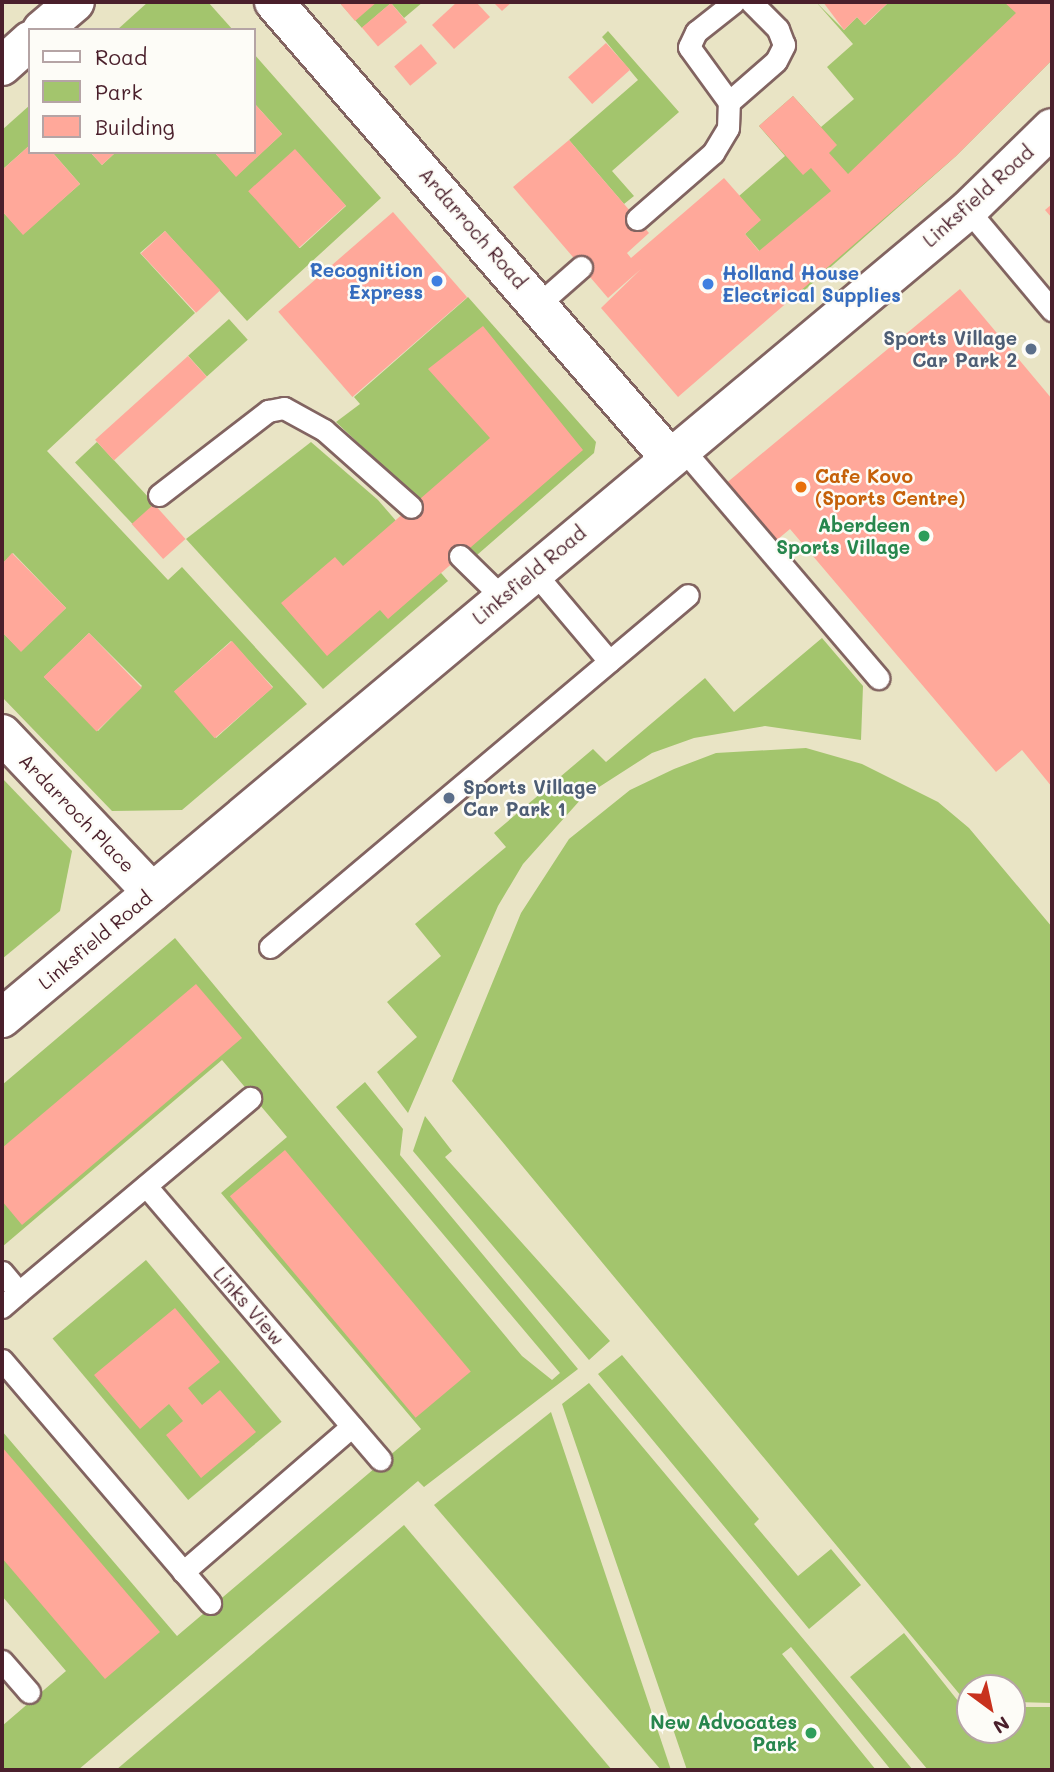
<!DOCTYPE html>
<html>
<head>
<meta charset="utf-8">
<style>
  body { margin:0 }
  #map { position:relative; width:1054px; height:1772px; overflow:hidden; background:#e9e4c5; font-family:Mali,sans-serif }
  div>[style] { position:absolute }
  .green>* { inset:0; background:#a3c56d; transform-origin:0 0 }
  .building>* { inset:0; background:#ffa89a; transform-origin:0 0 }
  .roads { filter:drop-shadow(2px 0 #826461) drop-shadow(-2px 0 #826461) drop-shadow(0 2px #826461) drop-shadow(0 -2px #826461) }
  .lane>* { height:21px; margin:-10.5px; padding:0 10.5px; transform-origin:10.5px; border-radius:10.5px; background:#fff }
  .street>* { height:38px; margin:-19px; padding:0 19px; transform-origin:19px; border-radius:19px; background:#fff }
  .dots>* { width:19px; height:19px; translate:-50% -50%; box-sizing:border-box; border:4px solid #fdfcf7; border-radius:50% }
  span { translate:-50% -50%; white-space:nowrap; text-align:center; line-height:1.15; -webkit-text-stroke:5px #fdfcf7; paint-order:stroke }
  .street-label { font-size:19px; color:#4a1f2b }
  .shop-label { font-size:19px; color:#366cbe; font-weight:700 }
  .right { translate:-100% -50%; text-align:right }
  .left { translate:0 -50%; text-align:left }
  .service-label { font-size:19px; color:#4e5e75; font-weight:700 }
  .food-label { font-size:19px; color:#c56008; font-weight:700 }
  .leisure-label { font-size:19px; color:#27864d; font-weight:700 }
  .frame { position:absolute; inset:0; border:4px solid #4a1f2b; pointer-events:none }
  .legend { position:absolute; left:28px; top:28px; width:228px; height:126px; box-sizing:border-box; background:#fdfcf7; border:2px solid #b5a4a5; margin:0; padding:9px 12px; list-style:none; font-size:21px; color:#4a1f2b }
  .legend li { display:flex; align-items:center; gap:14px; height:35px }
  .legend b { width:35px; border:2px solid #b5a4a5 }
  .north { position:absolute; left:956px; top:1674px; width:70px; height:70px; box-sizing:border-box; background:#fdfcf7; border:2px solid #b5a4a5; border-radius:50%; rotate:147deg; font-size:19px; font-weight:700; line-height:28px; text-align:center; color:#4a1f2b }
  .north::after { content:''; display:block; margin:auto; width:24px; height:32px; background:#c8321e; clip-path:polygon(50% 0,100% 100%,50% 72%,0 100%) }
</style>
</head>
<body>
<div id="map">
  <div class="green">
    <div style="clip-path:polygon(148px 2px,208px 2px,233px 30px,117px 30px)"></div>
    <div style="clip-path:polygon(339px 2px,423px 2px,404px 18px,391px 3px,362px 28px)"></div>
    <div style="clip-path:polygon(816px 2px,844px 30px,857px 17px,865px 25px,889px 2px,1052px 2px,1052px 60px,956px 156px,798px 296px,745px 234px,760px 220px,739px 196px,785px 156px,759px 126px,793px 96px,821px 127px,854px 99px,827px 67px,853px 44px)"></div>
    <div style="clip-path:polygon(608px 31px,679px 112px,612px 171px,634px 196px,624px 204px,569px 140px,638px 80px,602px 37px)"></div>
    <div style="clip-path:polygon(evenodd,254px 54px,381px 198px,247px 321px,165px 231px,140px 253px,195px 313px,47px 451px,168px 580px,182px 567px,307px 704px,182px 810px,112px 811px,2px 697px,2px 632px,21px 651px,66px 608px,13px 553px,2px 564px,2px 211px,23px 234px,80px 184px,52px 152px,90px 152px,102px 165px,116px 152px,214px 152px,236px 176px,282px 134px,254px 103px,254px 54px,295px 150px,346px 206px,300px 248px,299px 248px,295px 150px,254px 54px,89px 633px,142px 686px,98px 731px,44px 677px,89px 633px,254px 54px,231px 641px,273px 687px,216px 738px,175px 691px,231px 641px)"></div>
    <div style="clip-path:polygon(30px 105px,30px 145px,2px 170px,2px 130px)"></div>
    <div style="clip-path:polygon(468px 297px,596px 442px,594px 453px,477px 555px,336px 422px,360px 404px,354px 397px)"></div>
    <div style="left:229px;top:319px;width:28px;height:55px;rotate:48deg"></div>
    <div style="left:97px;top:442px;width:86px;height:30px;rotate:47deg"></div>
    <div style="clip-path:polygon(311px 442px,378px 500px,448px 581px,323px 689px,186px 539px)"></div>
    <div style="clip-path:polygon(822px 638px,863px 686px,861px 740px,765px 726px,694px 738px,652px 753px,582px 798px,523px 864px,498px 906px,408px 1113px,377px 1072px,417px 1037px,387px 1002px,441px 956px,415px 924px,506px 847px,494px 833px,593px 749px,606px 762px,705px 678px,734px 712px)"></div>
    <div style="clip-path:polygon(806px 748px,862px 764px,938px 802px,969px 828px,1052px 927px,1052px 1703px,1012px 1702px,1012px 1688px,970px 1688px,966px 1702px,452px 1081px,521px 913px,569px 839px,630px 790px,674px 769px,716px 753px)"></div>
    <div style="clip-path:polygon(2px 778px,72px 851px,60px 911px,2px 959px)"></div>
    <div style="clip-path:polygon(175px 938px,522px 1356px,552px 1380px,560px 1373px,336px 1107px,365px 1082px,403px 1129px,400px 1155px,578px 1369px,424px 1487px,418px 1481px,78px 1770px,2px 1770px,2px 1726px,66px 1671px,2px 1596px,2px 1431px,177px 1636px,421px 1429px,221px 1193px,287px 1137px,222px 1060px,2px 1247px,2px 1085px)"></div>
    <div style="clip-path:polygon(425px 1116px,452px 1151px,445px 1157px,610px 1341px,589px 1360px,413px 1151px)"></div>
    <div style="left:146px;top:1260px;width:211px;height:122px;rotate:50deg"></div>
    <div style="clip-path:polygon(622px 1355px,759px 1519px,754px 1524px,798px 1576px,831px 1549px,861px 1585px,809px 1629px,598px 1374px)"></div>
    <div style="clip-path:polygon(589px 1383px,913px 1770px,891px 1770px,791px 1647px,782px 1654px,876px 1770px,687px 1770px,562px 1404px)"></div>
    <div style="clip-path:polygon(551px 1412px,671px 1770px,661px 1770px,434px 1505px)"></div>
    <div style="clip-path:polygon(404px 1525px,612px 1770px,116px 1770px)"></div>
    <div style="clip-path:polygon(904px 1633px,962px 1706px,970px 1706px,970px 1730px,1012px 1730px,1012px 1707px,1052px 1707px,1052px 1770px,928px 1770px,850px 1677px)"></div>
  </div>
  <div class="building">
    <div style="clip-path:polygon(339px 2px,377px 2px,355px 21px)"></div>
    <div style="clip-path:polygon(457px 2px,476px 2px,490px 17px,454px 49px,432px 25px)"></div>
    <div style="clip-path:polygon(493px 2px,512px 2px,502px 11px)"></div>
    <div style="clip-path:polygon(823px 2px,889px 2px,864px 25px,857px 17px,844px 30px)"></div>
    <div style="clip-path:polygon(1004px 2px,1052px 2px,1051px 61px,956px 156px,678px 397px,601px 308px,641px 269px,608px 298px,513px 187px,569px 140px,649px 233px,627px 253px,631px 258px,724px 178px,761px 220px,745px 234px,759px 251px,831px 191px,811px 168px,803px 175px,759px 126px,793px 96px,837px 145px,829px 153px,848px 174px,1016px 13px)"></div>
    <div style="left:391px;top:3px;width:25px;height:38px;rotate:50deg"></div>
    <div style="left:606px;top:43px;width:36px;height:51px;rotate:48deg"></div>
    <div style="left:421px;top:44px;width:25px;height:35px;rotate:50deg"></div>
    <div style="clip-path:polygon(254px 103px,282px 134px,236px 177px,214px 152px,254px 152px)"></div>
    <div style="clip-path:polygon(30px 145px,30px 152px,52px 152px,80px 184px,23px 235px,2px 211px,2px 170px)"></div>
    <div style="left:295px;top:149px;width:76px;height:63px;rotate:48deg"></div>
    <div style="clip-path:polygon(90px 152px,116px 152px,102px 165px)"></div>
    <div style="clip-path:polygon(1052px 204px,1052px 218px,1045px 210px)"></div>
    <div style="left:393px;top:212px;width:113px;height:152px;rotate:49deg"></div>
    <div style="left:165px;top:231px;width:81px;height:33px;rotate:47deg"></div>
    <div style="clip-path:polygon(960px 289px,1052px 399px,1052px 787px,1022px 750px,996px 772px,790px 529px,772px 544px,724px 485px)"></div>
    <div style="clip-path:polygon(483px 326px,583px 450px,388px 619px,380px 610px,327px 656px,281px 603px,335px 557px,343px 566px,490px 438px,428px 369px)"></div>
    <div style="left:188px;top:356px;width:28px;height:125px;rotate:48deg"></div>
    <div style="left:154px;top:504px;width:47px;height:30px;rotate:48deg"></div>
    <div style="clip-path:polygon(12px 553px,66px 608px,21px 652px,2px 632px,2px 564px)"></div>
    <div style="left:89px;top:633px;width:76px;height:63px;rotate:46deg"></div>
    <div style="left:232px;top:641px;width:62px;height:77px;rotate:49deg"></div>
    <div style="clip-path:polygon(196px 984px,242px 1038px,22px 1225px,2px 1201px,2px 1148px)"></div>
    <div style="left:285px;top:1150px;width:289px;height:72px;rotate:50deg"></div>
    <div style="clip-path:polygon(175px 1308px,220px 1362px,188px 1388px,202px 1405px,220px 1390px,256px 1432px,201px 1478px,166px 1435px,183px 1421px,169px 1404px,140px 1429px,94px 1375px)"></div>
    <div style="clip-path:polygon(2px 1447px,160px 1632px,105px 1679px,2px 1558px)"></div>
  </div>
  <div class="roads">
    <div class="lane">
      <div style="left:729px;top:102px;width:62px;rotate:-41.1deg"></div>
      <div style="left:776px;top:61px;width:18px;rotate:-63deg"></div>
      <div style="left:784px;top:45px;width:17px;rotate:-111deg"></div>
      <div style="left:778px;top:29px;width:38px;rotate:-135deg"></div>
      <div style="left:968px;top:210px;width:131px;rotate:50deg"></div>
      <div style="left:637px;top:219px;width:101px;rotate:-41deg"></div>
      <div style="left:713px;top:153px;width:29px;rotate:-59deg"></div>
      <div style="left:728px;top:128px;width:26px;rotate:-88deg"></div>
      <div style="left:729px;top:102px;width:68px;rotate:-126deg"></div>
      <div style="left:689px;top:47px;width:17px;rotate:-65deg"></div>
      <div style="left:696px;top:32px;width:48px;rotate:-38.3deg"></div>
      <div style="left:539px;top:304px;width:56px;rotate:-41.4deg"></div>
      <div style="left:681px;top:447px;width:304px;rotate:49.5deg"></div>
      <div style="left:159px;top:495px;width:138px;rotate:-37.6deg"></div>
      <div style="left:268px;top:411px;width:16px;rotate:-11deg"></div>
      <div style="left:284px;top:408px;width:46px;rotate:28.8deg"></div>
      <div style="left:324px;top:430px;width:116px;rotate:41.5deg"></div>
      <div style="left:460px;top:556px;width:59px;rotate:44.3deg"></div>
      <div style="left:533px;top:571px;width:118px;rotate:49.8deg"></div>
      <div style="left:270px;top:947px;width:546px;rotate:-40.1deg"></div>
      <div style="left:146px;top:1186px;width:360px;rotate:49.4deg"></div>
      <div style="left:2px;top:1272px;width:26px;rotate:50deg"></div>
      <div style="left:19px;top:1292px;width:23px;rotate:139deg"></div>
      <div style="left:19px;top:1292px;width:302px;rotate:-40deg"></div>
      <div style="left:2px;top:1360px;width:320px;rotate:49.4deg"></div>
      <div style="left:183px;top:1572px;width:223px;rotate:-40.8deg"></div>
      <div style="left:2px;top:1661px;width:41px;rotate:48.9deg"></div>
    </div>
    <div class="street">
      <div style="left:274px;top:2px;width:603px;rotate:49.04deg"></div>
      <div style="left:42px;top:30px;width:43px;rotate:-40.3deg"></div>
      <div style="left:2px;top:66px;width:38px;rotate:-42deg"></div>
      <div style="left:2px;top:734px;width:218px;rotate:46.5deg"></div>
      <div style="left:2px;top:1018px;width:1259px;rotate:-39.91deg"></div>
      <div style="left:968px;top:210px;width:117px;rotate:-44.3deg"></div>
    </div>
  </div>
  <div class="dots">
    <div style="left:437px;top:281px;background:#3f7fe0"></div>
    <div style="left:708px;top:284px;background:#3f7fe0"></div>
    <div style="left:1031px;top:349px;background:#5c6f8a"></div>
    <div style="left:801px;top:487px;background:#e8710a"></div>
    <div style="left:924px;top:536px;background:#2e9e5b"></div>
    <div style="left:449px;top:798px;background:#5c6f8a"></div>
    <div style="left:811px;top:1733px;background:#2e9e5b"></div>
  </div>
  <div class="street-label">
    <span style="left:978px;top:196px;rotate:-42deg">Linksfield Road</span>
    <span style="left:473px;top:228px;rotate:49deg">Ardarroch Road</span>
    <span style="left:529px;top:575px;rotate:-40deg">Linksfield Road</span>
    <span style="left:77px;top:813px;rotate:46deg">Ardarroch Place</span>
    <span style="left:95px;top:940px;rotate:-40deg">Linksfield Road</span>
    <span style="left:249px;top:1306px;rotate:49deg">Links View</span>
  </div>
  <div class="shop-label">
    <span class="right" style="left:423px;top:281px">Recognition<br>Express</span>
    <span class="left" style="left:722px;top:284px">Holland House<br>Electrical Supplies</span>
  </div>
  <div class="service-label">
    <span class="right" style="left:1017px;top:349px">Sports Village<br>Car Park 2</span>
    <span class="left" style="left:463px;top:798px">Sports Village<br>Car Park 1</span>
  </div>
  <div class="food-label">
    <span class="left" style="left:815px;top:487px">Cafe Kovo<br>(Sports Centre)</span>
  </div>
  <div class="leisure-label">
    <span class="right" style="left:910px;top:536px">Aberdeen<br>Sports Village</span>
    <span class="right" style="left:797px;top:1733px">New Advocates<br>Park</span>
  </div>
  <div class="frame"></div>
  <ul class="legend">
  <li><b style="height:9px;background:#fff"></b>Road</li>
  <li><b style="height:19px;background:#a3c56d"></b>Park</li>
  <li><b style="height:19px;background:#ffa89a"></b>Building</li>
  </ul>
  <div class="north">N</div>
</div>
</body>
</html>
